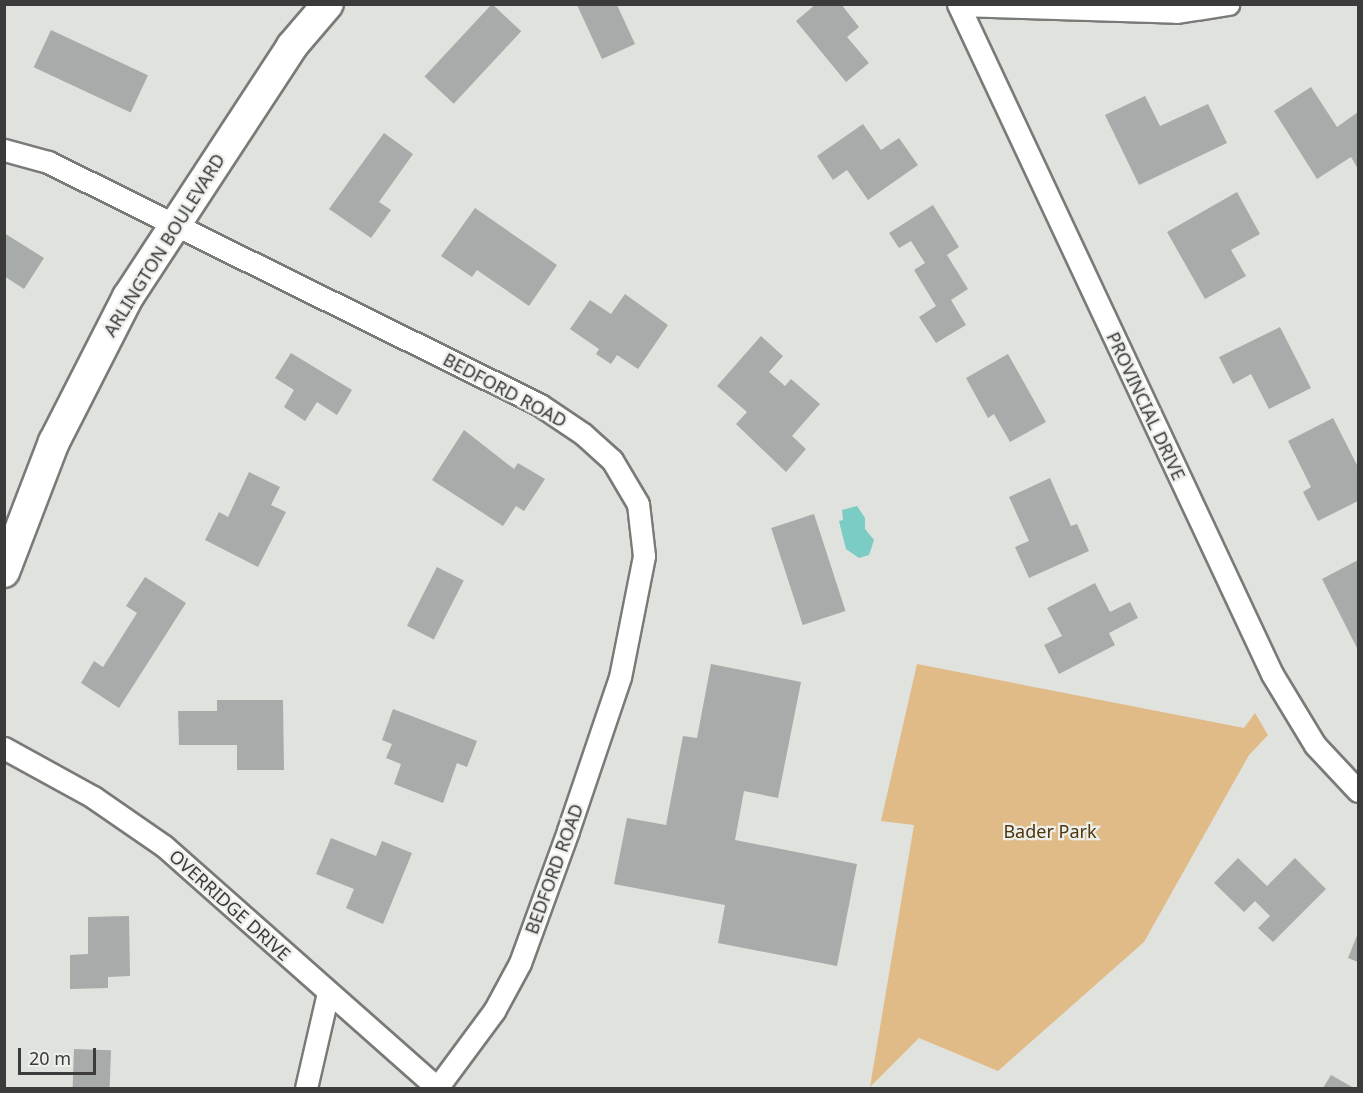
<!DOCTYPE html>
<html>
<head>
<meta charset="utf-8">
<style>
  body { margin:0 }
  #map { position:relative; width:1363px; height:1093px; overflow:hidden; background:#e0e2de; font-family:"Noto Sans",sans-serif }
  div>[style] { position:absolute }
  .green>* { inset:0; background:#e0ba87 }
  .water>* { inset:0; background:#7accc4 }
  .building>* { inset:0; background:#a7aba9; transform-origin:0 0 }
  .roads { filter:drop-shadow(2px 0 #797b78) drop-shadow(-2px 0 #797b78) drop-shadow(0 2px #797b78) drop-shadow(0 -2px #797b78) }
  .street>* { height:21px; margin:-10.5px; padding:0 10.5px; transform-origin:10.5px; border-radius:10.5px; background:#fff }
  .secondary>* { height:30px; margin:-15px; padding:0 15px; transform-origin:15px; border-radius:15px; background:#fff }
  span { translate:-50% -50%; white-space:nowrap; text-align:center; line-height:1.15; -webkit-text-stroke:4.5px #edefeb; paint-order:stroke }
  .street-label { font-size:18px; color:#3a3b3a }
  .park-label { font-size:18px; color:#4f350a }
  .frame { position:absolute; inset:0; border:6px solid #3a3b3a; pointer-events:none }
  .scale { position:absolute; left:18px; top:1048px; width:78px; height:27px; box-sizing:border-box; border:3px solid #3a3b3a; border-top:0; padding-left:8px; font-size:18px; line-height:21px; white-space:nowrap; color:#3a3b3a; -webkit-text-stroke:4px #edefeb; paint-order:stroke }
</style>
</head>
<body>
<div id="map">
  <div class="green">
    <div style="clip-path:polygon(917px 664px,1244px 728px,1255px 713px,1268px 735px,1249px 755px,1144px 942px,998px 1071px,919px 1038px,870px 1087px,914px 825px,881px 821px)"></div>
  </div>
  <div class="water">
    <div style="clip-path:polygon(857px 506px,865px 518px,865px 529px,874px 540px,869px 555px,859px 558px,846px 549px,839px 521px,843px 520px,842px 510px)"></div>
  </div>
  <div class="building">
    <div style="left:492px;top:4px;width:40px;height:99px;rotate:43deg"></div>
    <div style="clip-path:polygon(816px 4px,841px 4px,859px 27px,847px 37px,869px 63px,846px 82px,796px 21px)"></div>
    <div style="clip-path:polygon(577px 5px,617px 5px,635px 44px,602px 59px)"></div>
    <div style="left:51px;top:30px;width:107px;height:41px;rotate:25deg"></div>
    <div style="clip-path:polygon(1311px 87px,1337px 127px,1358px 112px,1358px 169px,1351px 157px,1317px 179px,1274px 111px)"></div>
    <div style="clip-path:polygon(1145px 96px,1160px 126px,1208px 104px,1227px 143px,1139px 185px,1105px 115px)"></div>
    <div style="clip-path:polygon(863px 124px,881px 150px,899px 138px,918px 165px,868px 200px,847px 170px,833px 180px,817px 156px)"></div>
    <div style="clip-path:polygon(384px 133px,413px 154px,379px 202px,391px 210px,371px 238px,329px 209px)"></div>
    <div style="clip-path:polygon(1237px 192px,1260px 234px,1231px 250px,1246px 276px,1205px 299px,1167px 232px)"></div>
    <div style="clip-path:polygon(933px 205px,959px 247px,947px 255px,968px 289px,951px 300px,966px 325px,936px 343px,919px 317px,936px 306px,914px 270px,925px 263px,911px 241px,899px 248px,889px 233px)"></div>
    <div style="clip-path:polygon(475px 208px,557px 265px,529px 306px,477px 270px,472px 277px,441px 256px)"></div>
    <div style="clip-path:polygon(4px 233px,44px 258px,24px 289px,4px 276px)"></div>
    <div style="clip-path:polygon(625px 294px,668px 325px,638px 369px,617px 355px,611px 364px,596px 354px,599px 349px,570px 329px,590px 300px,611px 314px)"></div>
    <div style="clip-path:polygon(1280px 327px,1311px 388px,1269px 409px,1251px 374px,1233px 384px,1219px 357px)"></div>
    <div style="clip-path:polygon(761px 336px,783px 356px,769px 372px,785px 386px,791px 379px,820px 404px,792px 436px,806px 449px,786px 472px,736px 424px,747px 412px,717px 386px)"></div>
    <div style="clip-path:polygon(291px 353px,352px 390px,337px 415px,317px 402px,305px 421px,284px 407px,294px 390px,275px 378px)"></div>
    <div style="clip-path:polygon(1008px 354px,1046px 422px,1010px 442px,994px 414px,988px 418px,966px 378px)"></div>
    <div style="clip-path:polygon(1333px 418px,1358px 467px,1358px 501px,1318px 521px,1303px 492px,1311px 487px,1288px 441px)"></div>
    <div style="clip-path:polygon(464px 430px,514px 469px,518px 463px,545px 479px,524px 511px,516px 506px,503px 526px,432px 480px)"></div>
    <div style="clip-path:polygon(249px 472px,280px 487px,271px 505px,286px 512px,258px 567px,205px 540px,219px 512px,228px 517px)"></div>
    <div style="clip-path:polygon(1050px 478px,1071px 526px,1077px 524px,1089px 551px,1029px 578px,1015px 547px,1029px 541px,1009px 497px)"></div>
    <div style="left:814px;top:514px;width:102px;height:45px;rotate:72deg"></div>
    <div style="clip-path:polygon(1358px 560px,1358px 650px,1322px 579px)"></div>
    <div style="left:437px;top:567px;width:30px;height:66px;rotate:27deg"></div>
    <div style="clip-path:polygon(145px 577px,186px 603px,119px 708px,81px 683px,94px 661px,103px 667px,137px 613px,126px 606px)"></div>
    <div style="clip-path:polygon(1095px 583px,1110px 612px,1130px 602px,1138px 618px,1109px 633px,1115px 645px,1059px 674px,1044px 645px,1062px 636px,1047px 608px)"></div>
    <div style="clip-path:polygon(711px 664px,801px 682px,778px 798px,744px 791px,735px 840px,857px 864px,837px 966px,718px 943px,725px 905px,614px 884px,627px 818px,666px 825px,683px 736px,697px 738px)"></div>
    <div style="clip-path:polygon(217px 700px,283px 700px,284px 770px,237px 770px,237px 745px,179px 745px,178px 711px,217px 711px)"></div>
    <div style="clip-path:polygon(393px 709px,477px 741px,467px 767px,457px 763px,443px 803px,394px 784px,401px 764px,386px 758px,392px 744px,382px 740px)"></div>
    <div style="clip-path:polygon(331px 838px,376px 856px,382px 841px,412px 853px,383px 924px,346px 908px,354px 889px,316px 874px)"></div>
    <div style="clip-path:polygon(1238px 858px,1267px 886px,1295px 858px,1326px 889px,1273px 942px,1258px 928px,1270px 916px,1255px 901px,1244px 912px,1214px 883px)"></div>
    <div style="clip-path:polygon(129px 916px,130px 976px,108px 977px,108px 988px,70px 989px,70px 955px,88px 954px,88px 917px)"></div>
    <div style="clip-path:polygon(1358px 933px,1358px 962px,1348px 958px)"></div>
    <div style="left:74px;top:1049px;width:37px;height:39px;rotate:2deg"></div>
    <div style="clip-path:polygon(1331px 1075px,1354px 1088px,1323px 1088px)"></div>
  </div>
  <div class="roads">
    <div class="street">
      <div style="left:958px;top:4px;width:740px;rotate:64.89deg"></div>
      <div style="left:1272px;top:674px;width:83px;rotate:58.8deg"></div>
      <div style="left:1315px;top:745px;width:63px;rotate:46.9deg"></div>
      <div style="left:959px;top:5px;width:218px;rotate:1.8deg"></div>
      <div style="left:1177px;top:12px;width:52px;rotate:-8.9deg"></div>
      <div style="left:4px;top:150px;width:46px;rotate:15.3deg"></div>
      <div style="left:48px;top:162px;width:549px;rotate:26.28deg"></div>
      <div style="left:540px;top:405px;width:52px;rotate:34deg"></div>
      <div style="left:583px;top:434px;width:39px;rotate:42deg"></div>
      <div style="left:612px;top:460px;width:51px;rotate:59.4deg"></div>
      <div style="left:638px;top:504px;width:52px;rotate:83.4deg"></div>
      <div style="left:644px;top:556px;width:123px;rotate:101.2deg"></div>
      <div style="left:620px;top:677px;width:163px;rotate:108.7deg"></div>
      <div style="left:568px;top:831px;width:140px;rotate:110deg"></div>
      <div style="left:520px;top:963px;width:55px;rotate:118.4deg"></div>
      <div style="left:494px;top:1011px;width:96px;rotate:126.5deg"></div>
      <div style="left:4px;top:748px;width:102px;rotate:28.8deg"></div>
      <div style="left:93px;top:797px;width:86px;rotate:34.6deg"></div>
      <div style="left:164px;top:846px;width:366px;rotate:41.5deg"></div>
      <div style="left:306px;top:1088px;width:98px;rotate:-77deg"></div>
    </div>
    <div class="secondary">
      <div style="left:4px;top:572px;width:139px;rotate:-69deg"></div>
      <div style="left:54px;top:442px;width:163px;rotate:-63deg"></div>
      <div style="left:128px;top:297px;width:300px;rotate:-56.8deg"></div>
      <div style="left:292px;top:46px;width:55px;rotate:-49.4deg"></div>
    </div>
  </div>
  <div class="street-label">
    <span style="left:164px;top:245px;rotate:-58deg">ARLINGTON BOULEVARD</span>
    <span style="left:505px;top:390px;rotate:28deg">BEDFORD ROAD</span>
    <span style="left:1146px;top:406px;rotate:65deg">PROVINCIAL DRIVE</span>
    <span style="left:554px;top:869px;rotate:-70deg">BEDFORD ROAD</span>
    <span style="left:230px;top:905px;rotate:42deg">OVERRIDGE DRIVE</span>
  </div>
  <div class="park-label">
    <span style="left:1050px;top:831px">Bader Park</span>
  </div>
  <div class="frame"></div>
  <div class="scale">20 m</div>
</div>
</body>
</html>
